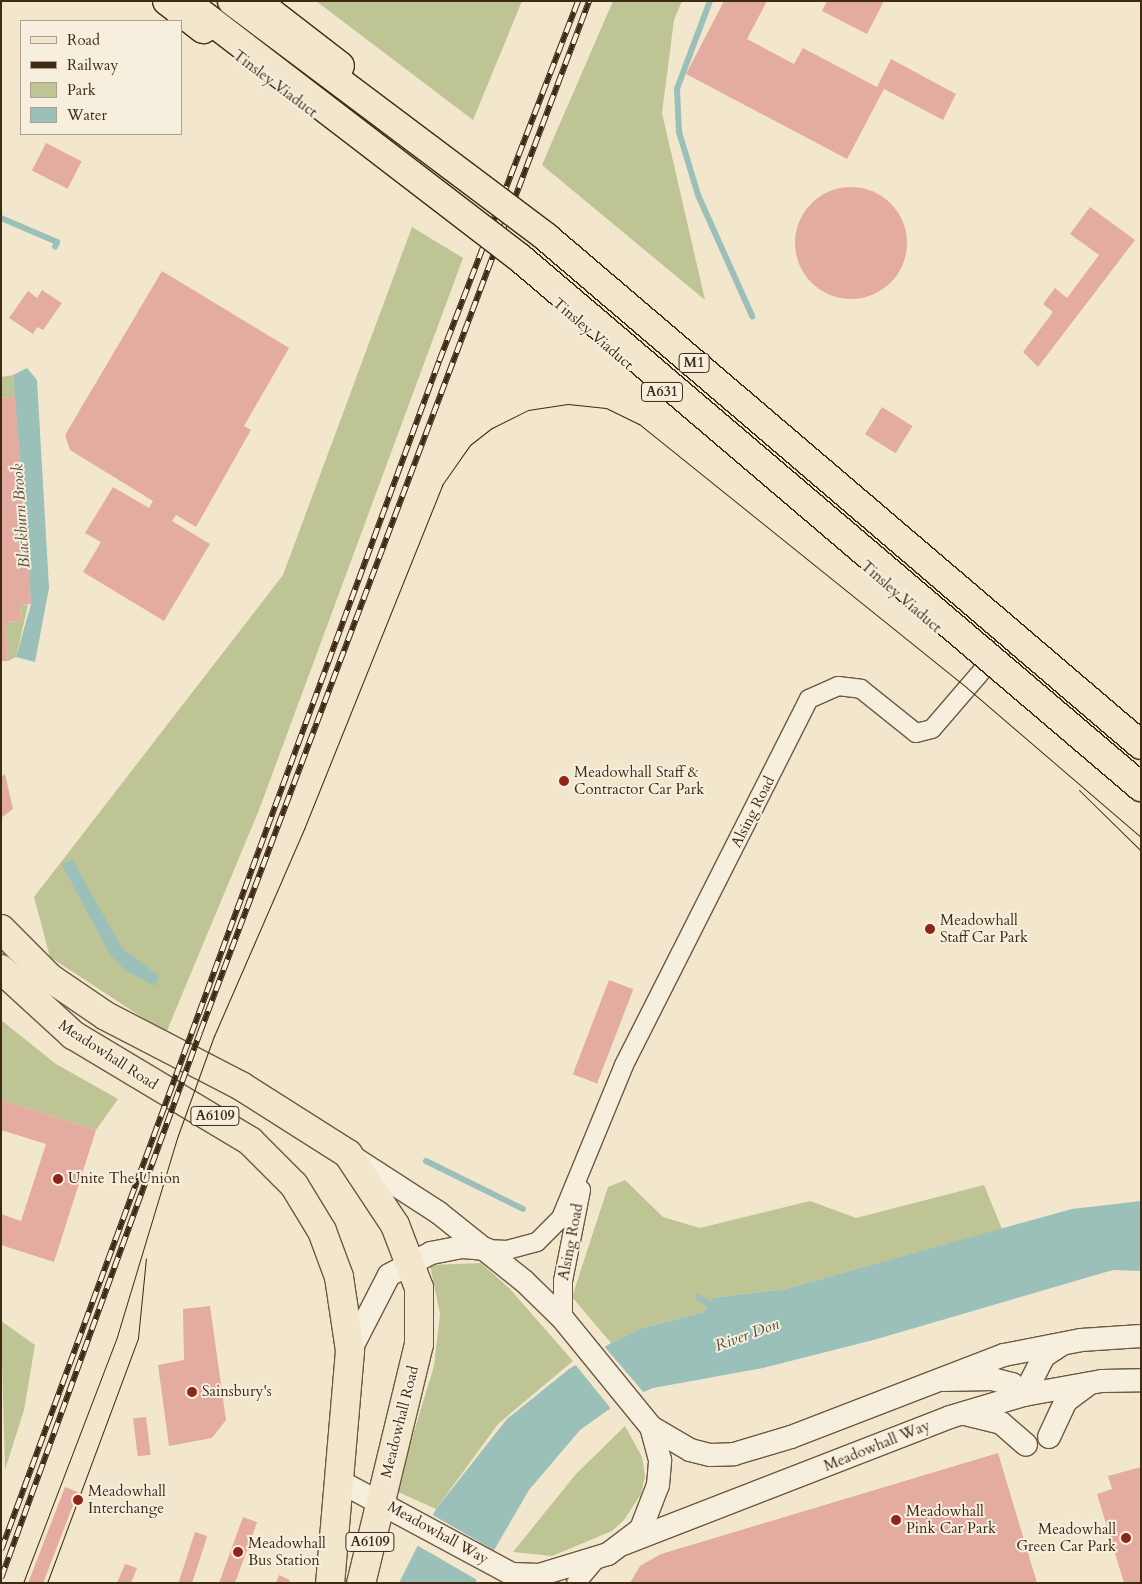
<!DOCTYPE html>
<html>
<head>
<meta charset="utf-8">
<style>
  body { margin:0 }
  #map { position:relative; width:1142px; height:1584px; overflow:hidden; background:#f2e7cc; font-family:Cardo,serif }
  div>[style] { position:absolute }
  .green>* { inset:0; background:#bfc494 }
  .water>* { inset:0; background:#9bbfb9 }
  .pier>* { inset:0; background:#f2e7cc; transform-origin:0 0 }
  .stream>* { height:6px; margin:-3px; padding:0 3px; transform-origin:3px; border-radius:3px; background:#9bbfb9 }
  .building>* { inset:0; background:#e4aca0; transform-origin:0 0 }
  .round { border-radius:50% }
  .roads { filter:drop-shadow(1px 0 #6c5942) drop-shadow(-1px 0 #6c5942) drop-shadow(0 1px #6c5942) drop-shadow(0 -1px #6c5942) }
  .minor>* { height:18px; margin:-9px; padding:0 9px; transform-origin:9px; border-radius:9px; background:#f7efde }
  .tertiary>* { height:22px; margin:-11px; padding:0 11px; transform-origin:11px; border-radius:11px; background:#f7efde }
  .primary>* { height:28px; margin:-14px; padding:0 14px; transform-origin:14px; border-radius:14px; background:#f2e7cc }
  .tram>* { height:1px; margin:-0.5px; padding:0 0.5px; transform-origin:0.5px; border-radius:0.5px; background:#3f2a14 }
  .rail>* { height:5.5px; margin-top:-2.75px; transform-origin:0; background:repeating-linear-gradient(90deg,#f7efde 0 11px,#3f2a14 0 22px); box-sizing:border-box; border-block:1px solid #3f2a14 }
  .bridges { filter:drop-shadow(1px 0 #3f2a14) drop-shadow(-1px 0 #3f2a14) drop-shadow(0 1px #3f2a14) drop-shadow(0 -1px #3f2a14) }
  .trunk-bridge>* { height:28px; margin:-14px; padding:0 14px; transform-origin:14px; border-radius:14px; background:#f2e7cc }
  .motorway-bridge>* { height:28px; margin:-14px; padding:0 14px; transform-origin:14px; border-radius:14px; background:#f2e7cc }
  .dots>* { width:14px; height:14px; translate:-50% -50%; box-sizing:border-box; border:2px solid #f7efde; border-radius:50% }
  span { translate:-50% -50%; white-space:nowrap; text-align:center; line-height:1.15; -webkit-text-stroke:4px #f7efde; paint-order:stroke }
  .shield-label span { padding:1px 4px; background:#f7efde; border:1px solid; border-radius:4px; -webkit-text-stroke-width:0 }
  .shield-label { font-size:14px; color:#3f2a14; font-weight:700 }
  .street-label { font-size:15px; color:#3f2a14 }
  .poi-label { font-size:15px; color:#3f2a14 }
  .left { translate:0 -50%; text-align:left }
  .right { translate:-100% -50%; text-align:right }
  .water-label { font-size:16px; color:#564f3d; font-style:italic }
  .frame { position:absolute; inset:0; border:2px solid #3f2a14; pointer-events:none }
  .legend { position:absolute; left:20px; top:20px; width:162px; height:115px; box-sizing:border-box; background:#f7efde; border:1px solid #ada08d; margin:0; padding:6px 9px; list-style:none; font-size:15px; color:#3f2a14 }
  .legend li { display:flex; align-items:center; gap:10px; height:25px }
  .legend b { width:25px; border:1px solid #ada08d }
</style>
</head>
<body>
<div id="map">
  <div class="green">
    <div style="clip-path:polygon(316px 1px,522px 1px,473px 120px)"></div>
    <div style="clip-path:polygon(613px 1px,682px 1px,674px 20px,662px 113px,705px 300px,542px 165px)"></div>
    <div style="clip-path:polygon(412px 227px,463px 258px,259px 810px,166px 1033px,50px 957px,34px 897px,283px 575px)"></div>
    <div style="clip-path:polygon(13px 375px,15px 397px,1px 398px,1px 377px)"></div>
    <div style="clip-path:polygon(20px 605px,28px 605px,16px 657px,8px 661px,5px 622px,21px 621px)"></div>
    <div style="clip-path:polygon(1px 1020px,56px 1064px,118px 1099px,96px 1130px,1px 1100px)"></div>
    <div style="clip-path:polygon(625px 1180px,663px 1217px,700px 1228px,810px 1201px,856px 1218px,984px 1185px,1002px 1229px,785px 1289px,712px 1298px,704px 1312px,642px 1328px,611px 1343px,572px 1297px,608px 1187px)"></div>
    <div style="clip-path:polygon(481px 1263px,509px 1288px,573px 1361px,498px 1424px,436px 1509px,396px 1491px,434px 1366px,440px 1314px,430px 1265px)"></div>
    <div style="clip-path:polygon(1px 1321px,35px 1345px,24px 1410px,5px 1470px)"></div>
    <div style="clip-path:polygon(625px 1426px,642px 1457px,645px 1476px,641px 1494px,624px 1520px,612px 1531px,552px 1556px,513px 1552px,576px 1474px)"></div>
  </div>
  <div class="water">
    <div style="clip-path:polygon(27px 368px,37px 380px,49px 588px,35px 662px,16px 657px,31px 604px,13px 375px)"></div>
    <div style="clip-path:polygon(72px 859px,122px 948px,159px 976px,155px 986px,125px 970px,111px 956px,62px 865px)"></div>
    <div style="clip-path:polygon(1141px 1201px,1141px 1271px,1113px 1270px,877px 1339px,763px 1368px,653px 1388px,618px 1403px,580px 1430px,529px 1490px,475px 1583px,399px 1583px,436px 1509px,507px 1419px,569px 1369px,611px 1343px,642px 1328px,704px 1312px,712px 1298px,785px 1289px,1072px 1209px)"></div>
  </div>
  <div class="pier">
    <div style="clip-path:polygon(603px 1345px,645px 1394px,612px 1410px,574px 1363px)"></div>
    <div style="left:431px;top:1514px;width:74px;height:34px;rotate:30deg"></div>
  </div>
  <div class="stream">
    <div style="left:710px;top:1px;width:94px;rotate:110.6deg"></div>
    <div style="left:677px;top:89px;width:43px;rotate:87.3deg"></div>
    <div style="left:679px;top:132px;width:66px;rotate:73.2deg"></div>
    <div style="left:698px;top:195px;width:133px;rotate:65.9deg"></div>
    <div style="left:1px;top:218px;width:61px;rotate:23.2deg"></div>
    <div style="left:57px;top:242px;width:5px;rotate:112deg"></div>
    <div style="left:426px;top:1161px;width:108px;rotate:26.3deg"></div>
    <div style="left:698px;top:1297px;width:22px;rotate:34deg"></div>
  </div>
  <div class="building">
    <div style="clip-path:polygon(724px 1px,767px 1px,747px 39px,794px 64px,803px 48px,877px 87px,891px 59px,956px 94px,943px 120px,884px 89px,847px 159px,686px 74px)"></div>
    <div style="clip-path:polygon(827px 1px,884px 1px,867px 34px,822px 11px)"></div>
    <div style="left:46px;top:143px;width:40px;height:31px;rotate:27deg"></div>
    <div class="round" style="left:795px;top:187px;width:112px;height:112px"></div>
    <div style="clip-path:polygon(1090px 207px,1135px 240px,1038px 367px,1023px 352px,1053px 312px,1043px 304px,1055px 288px,1067px 298px,1099px 255px,1070px 234px)"></div>
    <div style="clip-path:polygon(162px 271px,289px 348px,244px 426px,251px 430px,196px 527px,176px 515px,172px 521px,210px 544px,164px 621px,83px 572px,101px 542px,85px 533px,113px 487px,149px 508px,153px 501px,70px 450px,65px 435px)"></div>
    <div style="clip-path:polygon(42px 290px,62px 303px,43px 330px,37px 327px,33px 334px,9px 318px,28px 291px,37px 298px)"></div>
    <div style="clip-path:polygon(15px 397px,31px 604px,20px 605px,21px 621px,5px 622px,8px 661px,1px 661px,1px 398px)"></div>
    <div style="left:882px;top:407px;width:36px;height:32px;rotate:32deg"></div>
    <div style="clip-path:polygon(5px 774px,13px 809px,1px 818px,1px 777px)"></div>
    <div style="left:609px;top:980px;width:26px;height:101px;rotate:21deg"></div>
    <div style="clip-path:polygon(1px 1100px,96px 1130px,54px 1262px,1px 1245px,1px 1214px,21px 1221px,46px 1144px,1px 1130px)"></div>
    <div style="clip-path:polygon(210px 1306px,226px 1420px,212px 1438px,169px 1446px,158px 1365px,184px 1360px,183px 1309px)"></div>
    <div style="left:146px;top:1417px;width:38px;height:13px;rotate:83deg"></div>
    <div style="clip-path:polygon(998px 1453px,1037px 1583px,630px 1583px,640px 1566px,661px 1554px)"></div>
    <div style="clip-path:polygon(1141px 1467px,1141px 1583px,1124px 1583px,1097px 1494px,1112px 1489px,1108px 1476px)"></div>
    <div style="left:65px;top:1487px;width:14px;height:102px;rotate:21deg"></div>
    <div style="left:243px;top:1517px;width:15px;height:70px;rotate:20deg"></div>
    <div style="left:195px;top:1532px;width:13px;height:55px;rotate:18deg"></div>
    <div style="clip-path:polygon(125px 1564px,137px 1568px,131px 1583px,117px 1583px)"></div>
    <div style="clip-path:polygon(279px 1575px,290px 1580px,288px 1583px,276px 1583px)"></div>
  </div>
  <div class="roads">
    <div class="minor">
      <div style="left:486px;top:1249px;width:21px;rotate:3deg"></div>
      <div style="left:507px;top:1250px;width:31px;rotate:-15deg"></div>
      <div style="left:537px;top:1242px;width:34px;rotate:-45deg"></div>
      <div style="left:561px;top:1218px;width:165px;rotate:-67.6deg"></div>
      <div style="left:624px;top:1065px;width:410px;rotate:-63.2deg"></div>
      <div style="left:809px;top:699px;width:32px;rotate:-24deg"></div>
      <div style="left:838px;top:686px;width:23px;rotate:7deg"></div>
      <div style="left:861px;top:689px;width:70px;rotate:38.7deg"></div>
      <div style="left:916px;top:733px;width:16px;rotate:-14deg"></div>
      <div style="left:932px;top:729px;width:123px;rotate:-49.3deg"></div>
      <div style="left:563px;top:1319px;width:38px;rotate:-90deg"></div>
      <div style="left:563px;top:1281px;width:93px;rotate:-78.8deg"></div>
      <div style="left:576px;top:1583px;width:31px;rotate:-50deg"></div>
    </div>
    <div class="tertiary">
      <div style="left:351px;top:1156px;width:105px;rotate:32.9deg"></div>
      <div style="left:439px;top:1213px;width:109px;rotate:38.7deg"></div>
      <div style="left:524px;top:1281px;width:54px;rotate:44.3deg"></div>
      <div style="left:563px;top:1319px;width:139px;rotate:50.8deg"></div>
      <div style="left:651px;top:1427px;width:45px;rotate:30.5deg"></div>
      <div style="left:690px;top:1450px;width:21px;rotate:14deg"></div>
      <div style="left:710px;top:1455px;width:24px;rotate:-2deg"></div>
      <div style="left:734px;top:1454px;width:59px;rotate:-16.6deg"></div>
      <div style="left:791px;top:1437px;width:228px;rotate:-21.1deg"></div>
      <div style="left:1004px;top:1355px;width:78px;rotate:-11deg"></div>
      <div style="left:1081px;top:1340px;width:60px;rotate:-3.8deg"></div>
      <div style="left:350px;top:1351px;width:85px;rotate:-62.8deg"></div>
      <div style="left:389px;top:1275px;width:47px;rotate:-27.6deg"></div>
      <div style="left:431px;top:1253px;width:33px;rotate:-11deg"></div>
      <div style="left:463px;top:1247px;width:23px;rotate:5deg"></div>
      <div style="left:941px;top:1380px;width:51px;rotate:-1.1deg"></div>
      <div style="left:992px;top:1379px;width:21px;rotate:14deg"></div>
      <div style="left:1012px;top:1384px;width:16px;rotate:43deg"></div>
      <div style="left:1024px;top:1395px;width:44px;rotate:-62.9deg"></div>
      <div style="left:1044px;top:1356px;width:20px;rotate:-33deg"></div>
      <div style="left:965px;top:1414px;width:37px;rotate:14deg"></div>
      <div style="left:1001px;top:1423px;width:33px;rotate:41deg"></div>
      <div style="left:1049px;top:1437px;width:40px;rotate:-65deg"></div>
      <div style="left:1066px;top:1401px;width:26px;rotate:-37deg"></div>
      <div style="left:339px;top:1481px;width:196px;rotate:28.3deg"></div>
      <div style="left:512px;top:1574px;width:27px;rotate:2deg"></div>
      <div style="left:539px;top:1575px;width:72px;rotate:-16.9deg"></div>
      <div style="left:608px;top:1554px;width:41px;rotate:-37.1deg"></div>
      <div style="left:641px;top:1529px;width:47px;rotate:-68.9deg"></div>
      <div style="left:658px;top:1485px;width:25px;rotate:-85deg"></div>
      <div style="left:660px;top:1460px;width:34px;rotate:-105deg"></div>
      <div style="left:623px;top:1544px;width:351px;rotate:-21.2deg"></div>
      <div style="left:950px;top:1417px;width:77px;rotate:-16.6deg"></div>
      <div style="left:1024px;top:1395px;width:79px;rotate:-10.2deg"></div>
      <div style="left:1102px;top:1381px;width:39px;rotate:-1deg"></div>
    </div>
    <div class="primary">
      <div style="left:1px;top:929px;width:69px;rotate:45deg"></div>
      <div style="left:50px;top:978px;width:68px;rotate:34.2deg"></div>
      <div style="left:106px;top:1016px;width:152px;rotate:27.4deg"></div>
      <div style="left:241px;top:1086px;width:127px;rotate:32.4deg"></div>
      <div style="left:348px;top:1154px;width:85px;rotate:56.5deg"></div>
      <div style="left:395px;top:1225px;width:67px;rotate:69.1deg"></div>
      <div style="left:419px;top:1288px;width:56px;rotate:90deg"></div>
      <div style="left:419px;top:1344px;width:246px;rotate:103.6deg"></div>
      <div style="left:1px;top:969px;width:98px;rotate:42.5deg"></div>
      <div style="left:73px;top:1035px;width:206px;rotate:30.9deg"></div>
      <div style="left:250px;top:1141px;width:62px;rotate:45deg"></div>
      <div style="left:294px;top:1185px;width:54px;rotate:58.7deg"></div>
      <div style="left:322px;top:1231px;width:49px;rotate:69.7deg"></div>
      <div style="left:339px;top:1277px;width:75px;rotate:81.5deg"></div>
      <div style="left:350px;top:1351px;width:233px;rotate:94.9deg"></div>
    </div>
  </div>
  <div class="tram">
    <div style="left:1079px;top:790px;width:87px;rotate:44.5deg"></div>
    <div style="left:23px;top:1583px;width:260px;rotate:-69.1deg"></div>
    <div style="left:116px;top:1340px;width:211px;rotate:-73.2deg"></div>
    <div style="left:177px;top:1138px;width:109px;rotate:-70.1deg"></div>
    <div style="left:214px;top:1036px;width:226px;rotate:-66.5deg"></div>
    <div style="left:304px;top:829px;width:371px;rotate:-68.1deg"></div>
    <div style="left:442px;top:485px;width:49px;rotate:-55deg"></div>
    <div style="left:470px;top:445px;width:28px;rotate:-38deg"></div>
    <div style="left:492px;top:428px;width:40px;rotate:-26.6deg"></div>
    <div style="left:528px;top:410px;width:40px;rotate:-8.5deg"></div>
    <div style="left:568px;top:404px;width:38px;rotate:6deg"></div>
    <div style="left:606px;top:408px;width:37px;rotate:26deg"></div>
    <div style="left:639px;top:424px;width:421px;rotate:38.8deg"></div>
    <div style="left:967px;top:688px;width:229px;rotate:40.6deg"></div>
    <div style="left:47px;top:1583px;width:261px;rotate:-69.6deg"></div>
    <div style="left:138px;top:1338px;width:80px;rotate:-84.3deg"></div>
  </div>
  <div class="rail">
    <div style="left:1px;top:1550px;width:1267px;rotate:-69.78deg"></div>
    <div style="left:439px;top:361px;width:386px;rotate:-68.9deg"></div>
    <div style="left:1px;top:1578px;width:581px;rotate:-69.97deg"></div>
    <div style="left:200px;top:1032px;width:1102px;rotate:-69.33deg"></div>
  </div>
  <div class="bridges">
    <div class="trunk-bridge">
      <div style="left:167px;top:1px;width:46px;rotate:37.9deg"></div>
      <div style="left:256px;top:1px;width:106px;rotate:37.7deg"></div>
    </div>
    <div class="motorway-bridge">
      <div style="left:185px;top:1px;width:422px;rotate:37.5deg"></div>
      <div style="left:520px;top:258px;width:816px;rotate:40.43deg"></div>
      <div style="left:232px;top:1px;width:393px;rotate:36.9deg"></div>
      <div style="left:546px;top:237px;width:782px;rotate:40.49deg"></div>
    </div>
  </div>
  <div class="dots">
    <div style="left:564px;top:781px;background:#8f2418"></div>
    <div style="left:930px;top:929px;background:#8f2418"></div>
    <div style="left:58px;top:1179px;background:#8f2418"></div>
    <div style="left:192px;top:1392px;background:#8f2418"></div>
    <div style="left:78px;top:1500px;background:#8f2418"></div>
    <div style="left:896px;top:1520px;background:#8f2418"></div>
    <div style="left:1126px;top:1538px;background:#8f2418"></div>
    <div style="left:238px;top:1552px;background:#8f2418"></div>
  </div>
  <div class="shield-label">
    <span style="left:694px;top:363px">M1</span>
    <span style="left:662px;top:392px">A631</span>
    <span style="left:215px;top:1116px">A6109</span>
    <span style="left:370px;top:1542px">A6109</span>
  </div>
  <div class="street-label">
    <span style="left:275px;top:84px;rotate:37deg">Tinsley Viaduct</span>
    <span style="left:593px;top:334px;rotate:41deg">Tinsley Viaduct</span>
    <span style="left:901px;top:597px;rotate:41deg">Tinsley Viaduct</span>
    <span style="left:753px;top:812px;rotate:-63deg">Alsing Road</span>
    <span style="left:108px;top:1055px;rotate:33deg">Meadowhall Road</span>
    <span style="left:571px;top:1242px;rotate:-79deg">Alsing Road</span>
    <span style="left:400px;top:1422px;rotate:-76deg">Meadowhall Road</span>
    <span style="left:877px;top:1446px;rotate:-22deg">Meadowhall Way</span>
    <span style="left:438px;top:1533px;rotate:29deg">Meadowhall Way</span>
  </div>
  <div class="poi-label">
    <span class="left" style="left:574px;top:781px">Meadowhall Staff &amp;<br>Contractor Car Park</span>
    <span class="left" style="left:940px;top:929px">Meadowhall<br>Staff Car Park</span>
    <span class="left" style="left:68px;top:1179px">Unite The Union</span>
    <span class="left" style="left:202px;top:1392px">Sainsbury's</span>
    <span class="left" style="left:88px;top:1500px">Meadowhall<br>Interchange</span>
    <span class="left" style="left:906px;top:1520px">Meadowhall<br>Pink Car Park</span>
    <span class="right" style="left:1116px;top:1538px">Meadowhall<br>Green Car Park</span>
    <span class="left" style="left:248px;top:1552px">Meadowhall<br>Bus Station</span>
  </div>
  <div class="water-label">
    <span style="left:21px;top:516px;rotate:-94deg">Blackburn Brook</span>
    <span style="left:747px;top:1335px;rotate:-20deg">River Don</span>
  </div>
  <div class="frame"></div>
  <ul class="legend">
  <li><b style="height:6px;background:#f2e7cc"></b>Road</li>
  <li><b style="height:6px;background:#3f2a14"></b>Railway</li>
  <li><b style="height:14px;background:#bfc494"></b>Park</li>
  <li><b style="height:14px;background:#9bbfb9"></b>Water</li>
  </ul>
</div>
</body>
</html>
